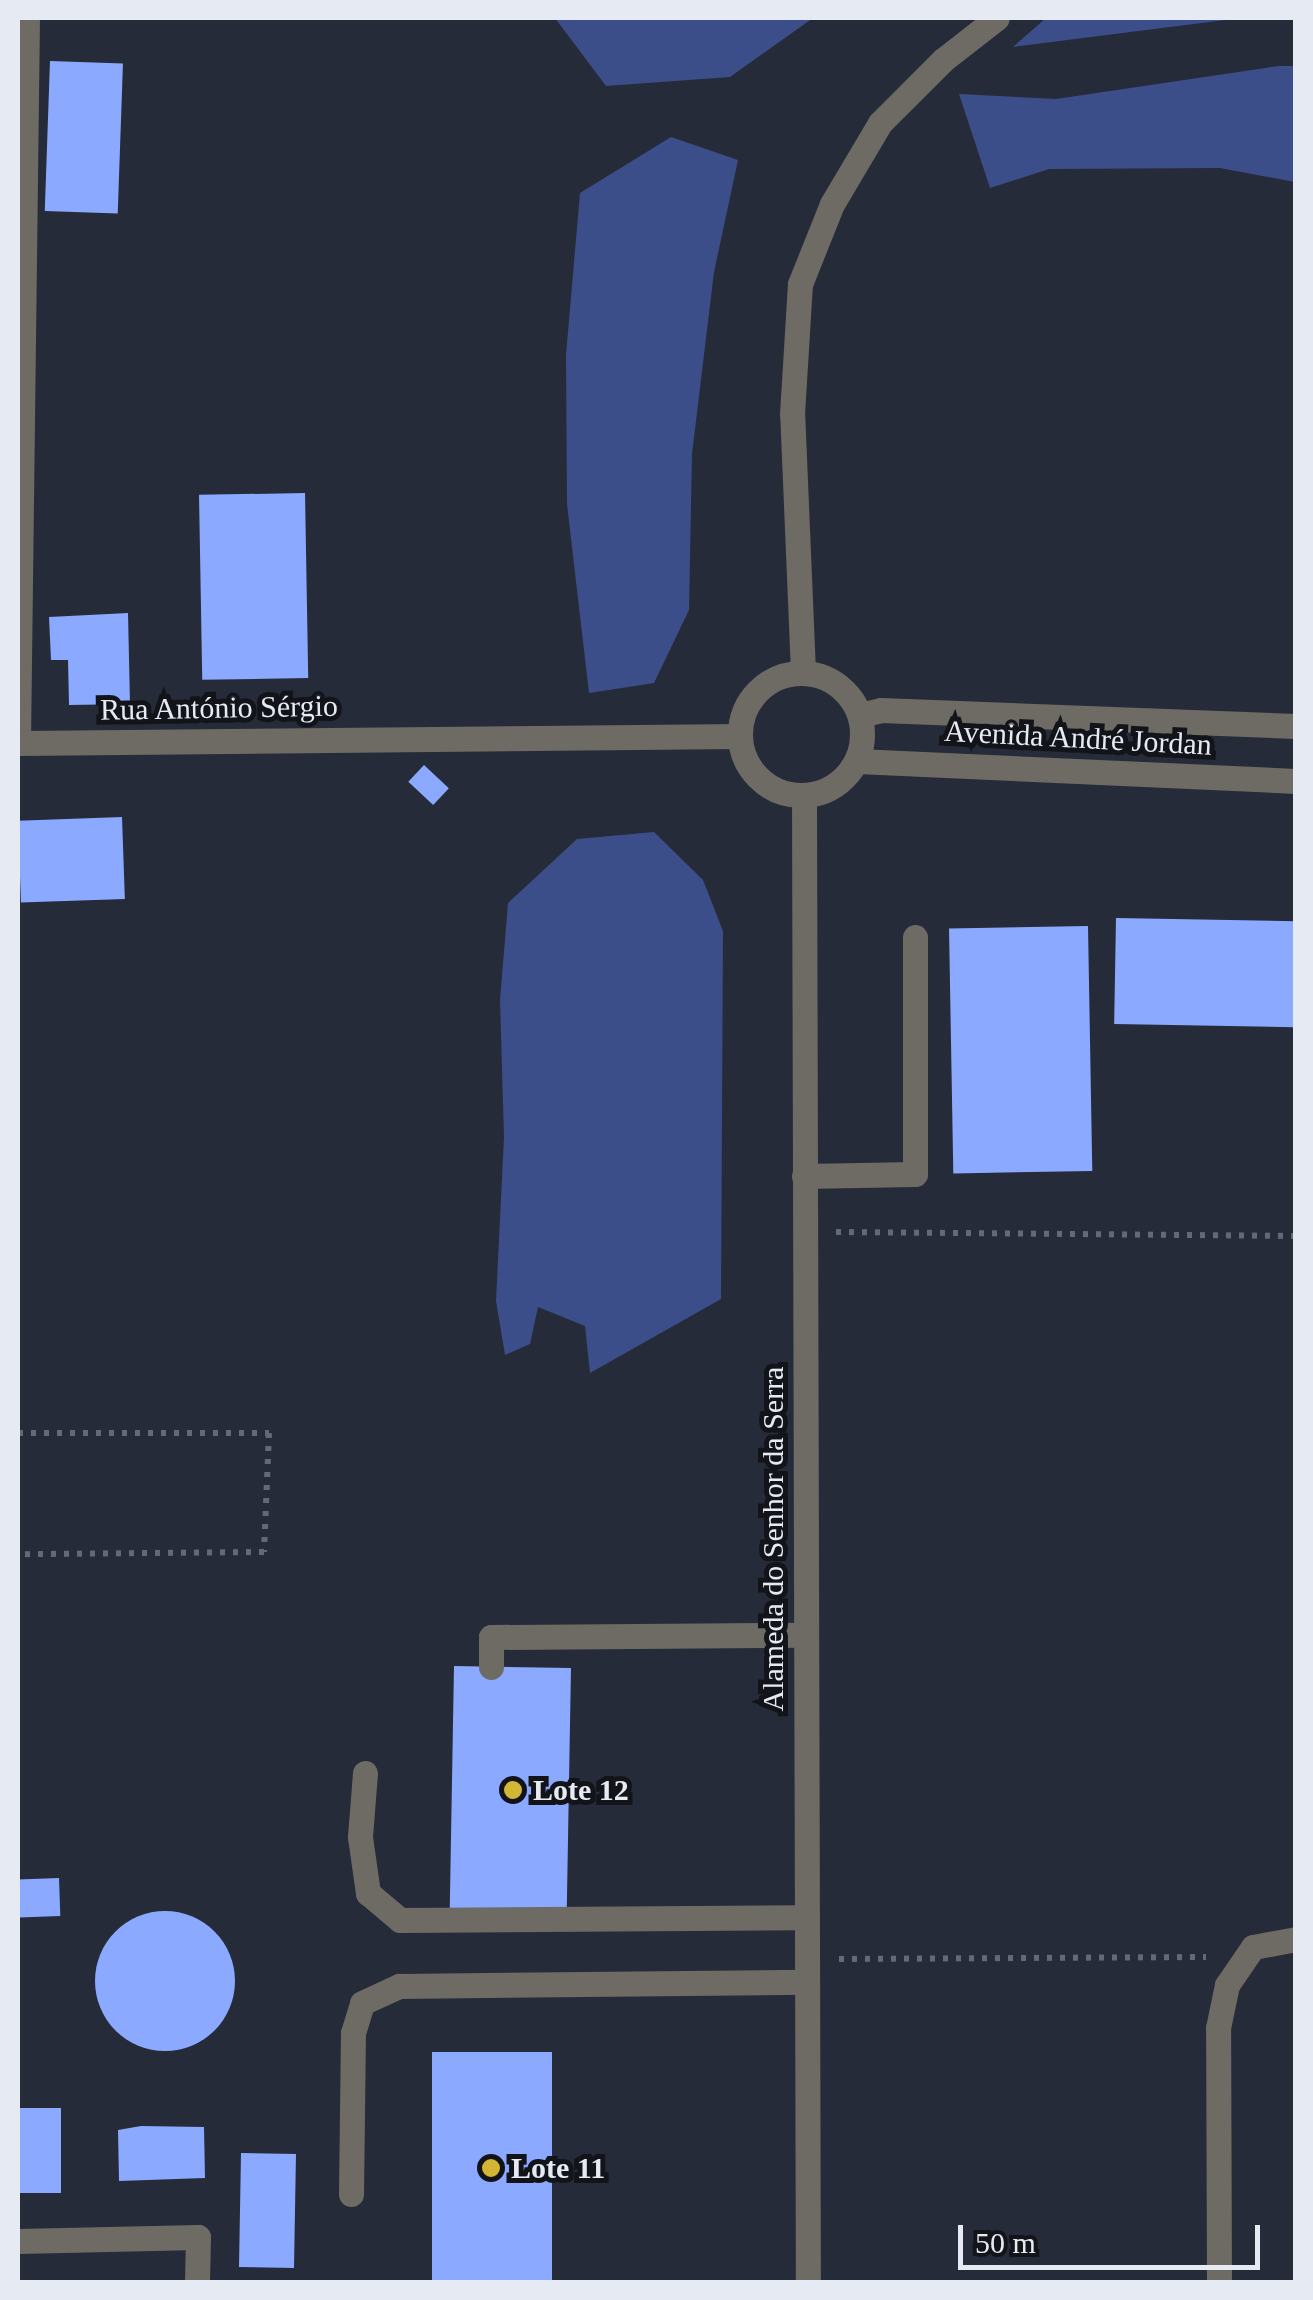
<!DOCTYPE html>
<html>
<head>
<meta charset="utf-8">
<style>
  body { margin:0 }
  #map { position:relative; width:1313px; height:2300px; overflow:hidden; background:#262b39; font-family:"Times New Roman",serif }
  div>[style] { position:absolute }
  .green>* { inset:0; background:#3c4e89 }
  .building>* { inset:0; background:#8ba9ff; transform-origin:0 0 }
  .round { border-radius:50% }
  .path>* { height:6px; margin-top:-3px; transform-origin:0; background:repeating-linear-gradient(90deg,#646975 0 5px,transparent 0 13px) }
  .minor>* { height:25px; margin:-12.5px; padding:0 12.5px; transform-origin:12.5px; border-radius:12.5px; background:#6d6b64 }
  .minor>.ring { margin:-12.5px; padding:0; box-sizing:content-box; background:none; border:25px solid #6d6b64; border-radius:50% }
  .dots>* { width:28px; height:28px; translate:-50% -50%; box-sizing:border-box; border:5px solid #12141a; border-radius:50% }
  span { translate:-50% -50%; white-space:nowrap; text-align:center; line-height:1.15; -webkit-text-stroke:10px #12141a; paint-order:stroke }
  .street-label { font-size:30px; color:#e6eaf3 }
  .poi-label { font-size:30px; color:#e6eaf3; font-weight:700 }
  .left { translate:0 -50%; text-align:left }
  .frame { position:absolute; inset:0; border:20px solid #e6eaf3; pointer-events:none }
  .scale { position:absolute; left:958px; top:2225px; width:302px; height:45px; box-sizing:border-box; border:5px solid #e6eaf3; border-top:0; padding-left:12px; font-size:30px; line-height:35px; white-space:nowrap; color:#e6eaf3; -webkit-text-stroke:8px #12141a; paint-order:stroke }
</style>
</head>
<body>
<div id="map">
  <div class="green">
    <div style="clip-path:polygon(555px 18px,813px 18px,730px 77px,606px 86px)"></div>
    <div style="clip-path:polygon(1046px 18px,1241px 18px,1013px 47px)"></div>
    <div style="clip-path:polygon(1278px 66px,1295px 66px,1295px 182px,1220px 168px,1049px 169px,990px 188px,959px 94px,1056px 99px)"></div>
    <div style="clip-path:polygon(671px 137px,738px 160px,714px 272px,692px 454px,689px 610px,654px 683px,589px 693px,567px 504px,566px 355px,580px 193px)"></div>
    <div style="clip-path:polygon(654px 832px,703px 880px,723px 931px,721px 1299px,590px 1373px,585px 1326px,538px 1307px,530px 1344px,505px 1355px,496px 1301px,504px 1137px,500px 1000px,508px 903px,577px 839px)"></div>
  </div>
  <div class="building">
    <div style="left:50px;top:61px;width:73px;height:150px;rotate:2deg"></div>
    <div style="left:305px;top:493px;width:185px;height:106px;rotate:89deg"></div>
    <div style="clip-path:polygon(128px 613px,130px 704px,69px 705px,68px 660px,51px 660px,49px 617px)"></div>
    <div style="left:424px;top:765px;width:34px;height:23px;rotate:43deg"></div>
    <div style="left:122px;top:817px;width:82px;height:104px;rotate:88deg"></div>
    <div style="left:1116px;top:918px;width:180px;height:106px;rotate:1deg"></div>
    <div style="left:1088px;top:926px;width:245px;height:139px;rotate:89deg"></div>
    <div style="left:454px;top:1666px;width:117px;height:245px;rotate:1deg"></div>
    <div style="left:59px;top:1878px;width:38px;height:41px;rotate:88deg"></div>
    <div class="round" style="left:95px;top:1911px;width:140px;height:140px"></div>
    <div style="left:432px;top:2052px;width:120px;height:230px"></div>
    <div style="left:18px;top:2108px;width:43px;height:85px"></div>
    <div style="clip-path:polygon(141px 2126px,204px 2127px,205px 2178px,119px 2181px,118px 2130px)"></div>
    <div style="left:241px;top:2153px;width:55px;height:114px;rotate:1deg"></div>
  </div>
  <div class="path">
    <div style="left:836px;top:1232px;width:460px;rotate:0.5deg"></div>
    <div style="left:18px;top:1433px;width:251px"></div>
    <div style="left:269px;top:1433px;width:119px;rotate:92.4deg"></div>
    <div style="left:264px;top:1552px;width:246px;rotate:179.5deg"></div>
    <div style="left:839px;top:1959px;width:367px;rotate:-0.3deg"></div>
  </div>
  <div class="minor">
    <div style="left:803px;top:672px;width:258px;rotate:-92.4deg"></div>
    <div style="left:792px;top:414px;width:130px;rotate:-86.5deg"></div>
    <div style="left:800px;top:284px;width:86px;rotate:-68.2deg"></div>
    <div style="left:832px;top:204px;width:94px;rotate:-59.3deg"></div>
    <div style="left:880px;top:123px;width:89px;rotate:-45deg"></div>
    <div style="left:943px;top:60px;width:68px;rotate:-37.9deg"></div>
    <div class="ring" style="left:740px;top:673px;width:97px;height:97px"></div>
    <div style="left:860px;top:715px;width:22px;rotate:-13deg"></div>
    <div style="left:881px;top:710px;width:415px;rotate:2.2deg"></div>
    <div style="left:18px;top:743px;width:725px;rotate:-89.29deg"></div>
    <div style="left:18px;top:743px;width:722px;rotate:-0.56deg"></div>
    <div style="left:857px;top:761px;width:439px;rotate:2.6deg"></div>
    <div style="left:804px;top:795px;width:1487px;rotate:89.85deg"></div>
    <div style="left:804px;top:1176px;width:111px;rotate:-1deg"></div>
    <div style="left:915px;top:1174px;width:237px;rotate:-90deg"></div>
    <div style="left:491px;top:1667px;width:30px;rotate:-90deg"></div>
    <div style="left:491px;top:1637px;width:315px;rotate:-0.4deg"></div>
    <div style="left:365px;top:1773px;width:64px;rotate:94.5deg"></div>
    <div style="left:360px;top:1837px;width:57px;rotate:81.9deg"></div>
    <div style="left:368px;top:1893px;width:42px;rotate:40.2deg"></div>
    <div style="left:400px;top:1920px;width:407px;rotate:-0.4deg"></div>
    <div style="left:351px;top:2194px;width:161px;rotate:-89.3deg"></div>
    <div style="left:353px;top:2033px;width:31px;rotate:-73deg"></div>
    <div style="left:362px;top:2003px;width:41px;rotate:-24.7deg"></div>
    <div style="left:399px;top:1986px;width:408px;rotate:-0.6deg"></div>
    <div style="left:18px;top:2241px;width:180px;rotate:-1.3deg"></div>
    <div style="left:198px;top:2237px;width:45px;rotate:91.3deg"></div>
    <div style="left:1219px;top:2282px;width:254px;rotate:-90.2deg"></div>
    <div style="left:1218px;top:2028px;width:44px;rotate:-78.2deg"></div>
    <div style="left:1227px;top:1985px;width:46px;rotate:-55.6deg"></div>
    <div style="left:1253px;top:1947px;width:44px;rotate:-10.5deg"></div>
  </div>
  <div class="dots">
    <div style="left:513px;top:1790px;background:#d3b635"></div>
    <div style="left:491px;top:2168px;background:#d3b635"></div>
  </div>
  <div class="street-label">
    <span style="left:219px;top:708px;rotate:-1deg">Rua António Sérgio</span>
    <span style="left:1078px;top:738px;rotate:3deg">Avenida André Jordan</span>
    <span style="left:773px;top:1539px;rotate:-90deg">Alameda do Senhor da Serra</span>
  </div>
  <div class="poi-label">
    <span class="left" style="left:533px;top:1790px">Lote 12</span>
    <span class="left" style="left:511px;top:2168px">Lote 11</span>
  </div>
  <div class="frame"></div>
  <div class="scale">50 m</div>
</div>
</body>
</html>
